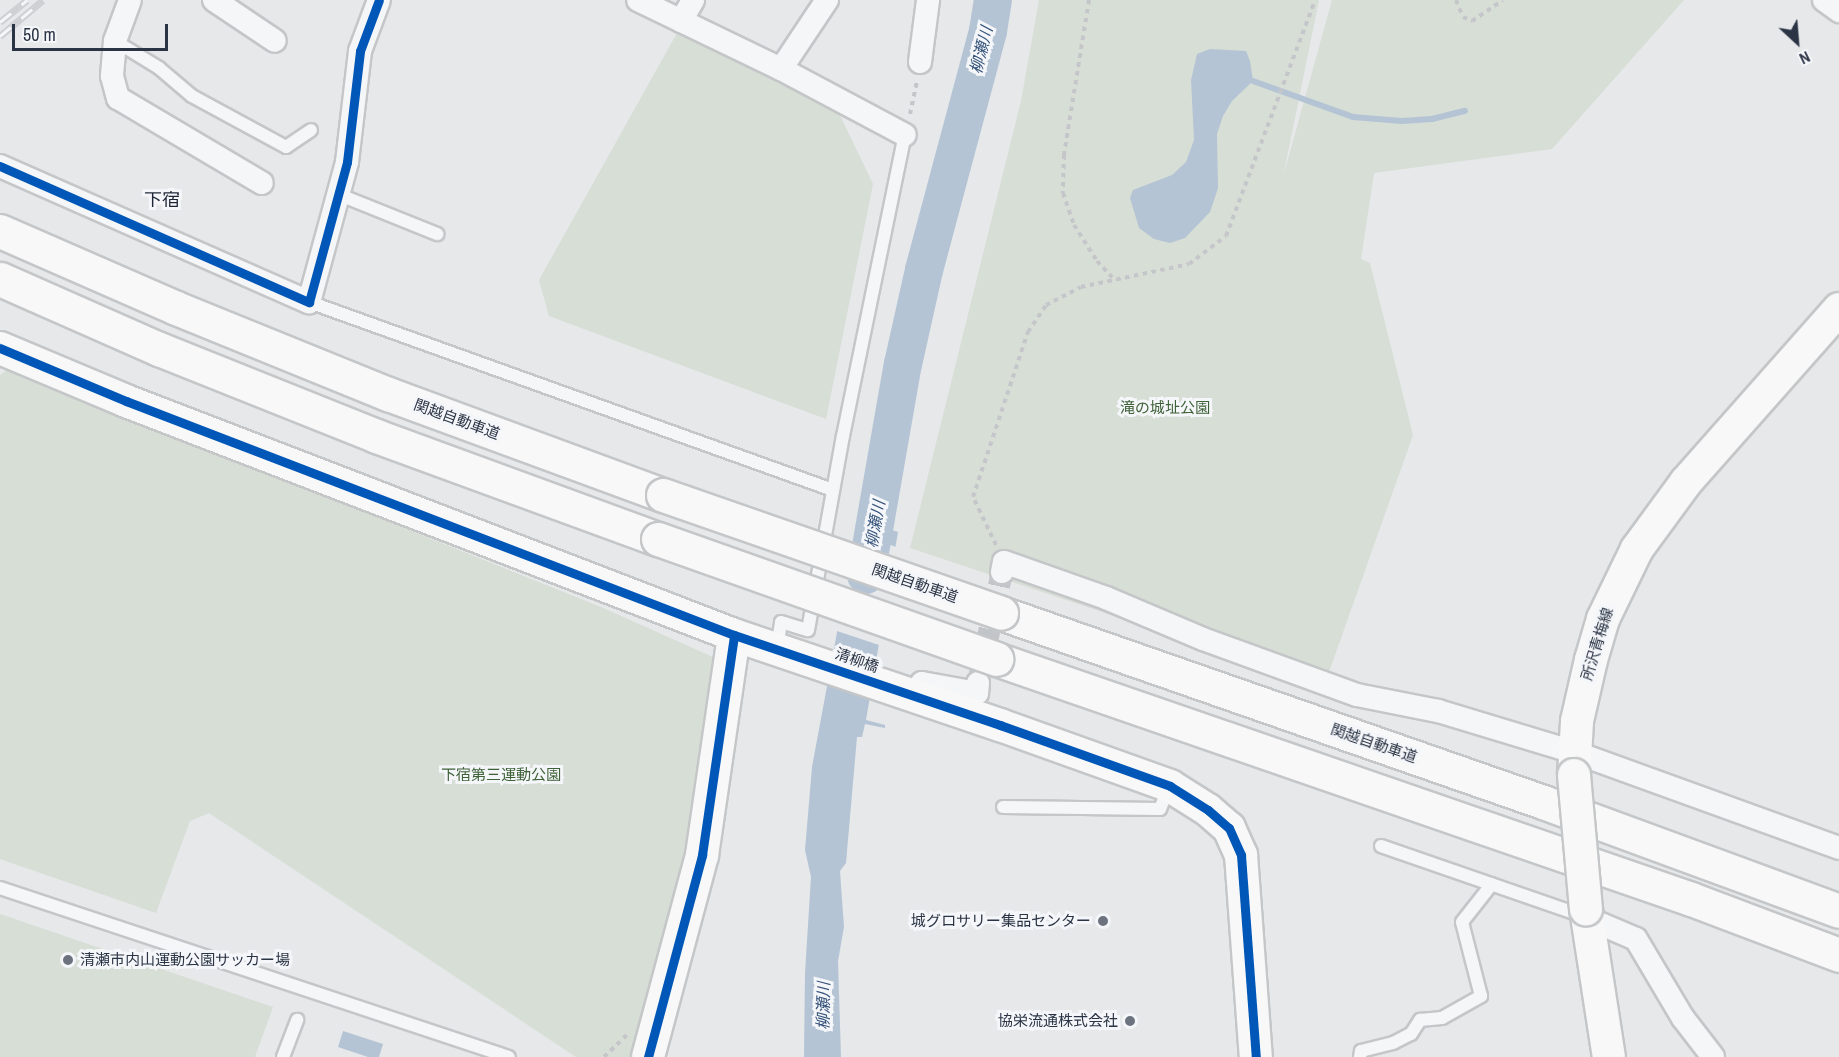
<!DOCTYPE html>
<html>
<head>
<meta charset="utf-8">
<style>
  body { margin:0 }
  #map { position:relative; width:1839px; height:1057px; overflow:hidden; background:#e6e8ea; font-family:"Archivo Narrow","Noto Sans JP",sans-serif }
  div>[style] { position:absolute }
  .green>* { inset:0; background:#d6ded6 }
  .water>* { inset:0; background:#b4c4d5 }
  .pier>* { inset:0; background:#e6e8ea }
  .stream>* { height:6px; margin:-3px; padding:0 3px; transform-origin:3px; border-radius:3px; background:#b4c4d5 }
  .river>* { height:38px; margin:-19px; padding:0 19px; transform-origin:19px; border-radius:19px; background:#b4c4d5 }
  .street-tunnel>* { height:22px; margin-top:-11px; transform-origin:0; background:repeating-linear-gradient(90deg,#c1c4c9 0 22px,transparent 0 33px) }
  .path>* { height:4px; margin-top:-2px; transform-origin:0; background:repeating-linear-gradient(90deg,#c5c6ca 0 4.5px,transparent 0 9px) }
  .roads { filter:drop-shadow(2px 0 #c4c6c8) drop-shadow(-2px 0 #c4c6c8) drop-shadow(0 2px #c4c6c8) drop-shadow(0 -2px #c4c6c8) }
  .lane>* { height:12px; margin:-6px; padding:0 6px; transform-origin:6px; border-radius:6px; background:#f5f6f7 }
  .street>* { height:22px; margin:-11px; padding:0 11px; transform-origin:11px; border-radius:11px; background:#f5f6f7 }
  .secondary>* { height:32px; margin:-16px; padding:0 16px; transform-origin:16px; border-radius:16px; background:#f8f8f8 }
  .highway>* { height:33px; margin:-16.5px; padding:0 16.5px; transform-origin:16.5px; border-radius:16.5px; background:#f8f8f8 }
  .rail>* { height:7px; margin-top:-3.5px; transform-origin:0; background:repeating-linear-gradient(90deg,#f4f6f9 0 14px,#cecfd2 0 28px); box-sizing:border-box; border-block:2px solid #cecfd2 }
  .bridges { filter:drop-shadow(2px 0 #c4c6c8) drop-shadow(-2px 0 #c4c6c8) drop-shadow(0 2px #c4c6c8) drop-shadow(0 -2px #c4c6c8) }
  .secondary-bridge>* { height:32px; margin:-16px; padding:0 16px; transform-origin:16px; border-radius:16px; background:#f8f8f8 }
  .highway-bridge>* { height:33px; margin:-16.5px; padding:0 16.5px; transform-origin:16.5px; border-radius:16.5px; background:#f8f8f8 }
  .cycleway>* { height:9px; margin:-4.5px; padding:0 4.5px; transform-origin:4.5px; border-radius:4.5px; background:#0057b8 }
  .dots>* { width:16px; height:16px; translate:-50% -50%; box-sizing:border-box; border:3px solid #f4f6f9; border-radius:50% }
  span { translate:-50% -50%; white-space:nowrap; text-align:center; line-height:1.15; -webkit-text-stroke:6px #f4f6f9; paint-order:stroke }
  .park-label { font-size:15px; color:#3f6138 }
  .street-label { font-size:15px; color:#2b3445 }
  .poi-label { font-size:15px; color:#2b3445 }
  .right { translate:-100% -50%; text-align:right }
  .left { translate:0 -50%; text-align:left }
  .water-label { font-size:16px; color:#34527a; font-style:italic }
  .quarter-label { font-size:18px; color:#1d2536 }
  .north { position:absolute; left:1767px; top:12px; width:60px; height:60px; -webkit-text-stroke:4px #f4f6f9; paint-order:stroke; rotate:154deg; font-size:16px; font-weight:700; line-height:24px; text-align:center; color:#2b3445 }
  .north::after { content:''; display:block; margin:auto; width:21px; height:27px; background:#2b3445; clip-path:polygon(50% 0,100% 100%,50% 72%,0 100%) }
  .scale { position:absolute; left:12px; top:24px; width:156px; height:27px; box-sizing:border-box; border:3px solid #2b3445; border-top:0; padding-left:8px; font-size:18px; line-height:21px; white-space:nowrap; color:#2b3445; -webkit-text-stroke:4px #f4f6f9; paint-order:stroke }
</style>
</head>
<body>
<div id="map">
  <div class="green">
    <div style="clip-path:polygon(1039px 0,1319px 0,1283px 177px,1332px 0,1684px 0,1552px 149px,1374px 173px,1361px 259px,1370px 263px,1413px 435px,1324px 686px,910px 548px,1021px 101px)"></div>
    <div style="clip-path:polygon(677px 33px,837px 109px,873px 184px,826px 419px,549px 316px,539px 280px)"></div>
    <div style="clip-path:polygon(8px 369px,601px 607px,715px 658px,685px 852px,631px 1057px,576px 1057px,209px 813px,190px 821px,156px 913px,0 859px,0 375px)"></div>
    <div style="clip-path:polygon(0 914px,273px 1007px,255px 1057px,0 1057px)"></div>
  </div>
  <div class="water">
    <div style="clip-path:polygon(1210px 49px,1246px 51px,1250px 61px,1253px 81px,1232px 101px,1223px 116px,1217px 134px,1218px 188px,1210px 212px,1185px 238px,1170px 243px,1154px 239px,1139px 228px,1130px 198px,1133px 190px,1172px 175px,1186px 162px,1194px 140px,1191px 80px,1197px 54px)"></div>
    <div style="clip-path:polygon(858px 519px,898px 532px,866px 720px,885px 725px,885px 728px,865px 724px,862px 737px,857px 737px,846px 863px,840px 871px,844px 927px,838px 961px,841px 1057px,804px 1057px,805px 973px,811px 877px,805px 850px,812px 767px)"></div>
    <div style="clip-path:polygon(343px 1031px,383px 1044px,379px 1057px,368px 1057px,338px 1047px)"></div>
  </div>
  <div class="pier">
    <div style="clip-path:polygon(853px 532px,899px 548px,882px 646px,834px 630px)"></div>
  </div>
  <div class="stream">
    <div style="left:1253px;top:81px;width:106px;rotate:19.8deg"></div>
    <div style="left:1353px;top:117px;width:49px;rotate:4.7deg"></div>
    <div style="left:1402px;top:121px;width:30px;rotate:-4deg"></div>
    <div style="left:1432px;top:119px;width:34px;rotate:-14deg"></div>
  </div>
  <div class="river">
    <div style="left:866px;top:575px;width:214px;rotate:-80.1deg"></div>
    <div style="left:903px;top:364px;width:96px;rotate:-77.4deg"></div>
    <div style="left:924px;top:270px;width:247px;rotate:-75deg"></div>
    <div style="left:988px;top:31px;width:31px;rotate:-81deg"></div>
  </div>
  <div class="street-tunnel">
    <div style="left:978px;top:683px;width:114px;rotate:-77.8deg"></div>
  </div>
  <div class="path">
    <div style="left:1089px;top:0;width:157px;rotate:99.2deg"></div>
    <div style="left:1064px;top:155px;width:38px;rotate:92deg"></div>
    <div style="left:1063px;top:193px;width:34px;rotate:71deg"></div>
    <div style="left:1074px;top:225px;width:43px;rotate:57.4deg"></div>
    <div style="left:1097px;top:261px;width:25px;rotate:47deg"></div>
    <div style="left:1456px;top:0;width:18px;rotate:68deg"></div>
    <div style="left:1463px;top:17px;width:10px;rotate:24deg"></div>
    <div style="left:1472px;top:21px;width:37px;rotate:-34deg"></div>
    <div style="left:910px;top:114px;width:35px;rotate:-78deg"></div>
    <div style="left:996px;top:545px;width:53px;rotate:-115.6deg"></div>
    <div style="left:973px;top:497px;width:174px;rotate:-71.6deg"></div>
    <div style="left:1028px;top:332px;width:32px;rotate:-56deg"></div>
    <div style="left:1046px;top:305px;width:39px;rotate:-27deg"></div>
    <div style="left:1081px;top:287px;width:110px;rotate:-12deg"></div>
    <div style="left:1189px;top:264px;width:46px;rotate:-37.1deg"></div>
    <div style="left:1226px;top:236px;width:252px;rotate:-69.3deg"></div>
    <div style="left:604px;top:1057px;width:32px;rotate:-44deg"></div>
  </div>
  <div class="roads">
    <div class="lane">
      <div style="left:115px;top:41px;width:52px;rotate:31.5deg"></div>
      <div style="left:159px;top:68px;width:43px;rotate:40.3deg"></div>
      <div style="left:192px;top:96px;width:107px;rotate:28.5deg"></div>
      <div style="left:286px;top:147px;width:30px;rotate:-34deg"></div>
      <div style="left:340px;top:195px;width:105px;rotate:21.9deg"></div>
      <div style="left:309px;top:302px;width:557px;rotate:19.74deg"></div>
      <div style="left:777px;top:648px;width:26px;rotate:-81deg"></div>
      <div style="left:781px;top:622px;width:28px;rotate:17deg"></div>
      <div style="left:808px;top:630px;width:197px;rotate:-79.8deg"></div>
      <div style="left:843px;top:436px;width:307px;rotate:-78.4deg"></div>
      <div style="left:1003px;top:807px;width:157px;rotate:0.7deg"></div>
      <div style="left:1160px;top:809px;width:24px;rotate:-68deg"></div>
      <div style="left:1381px;top:846px;width:217px;rotate:19.1deg"></div>
      <div style="left:0;top:888px;width:536px;rotate:18.37deg"></div>
      <div style="left:283px;top:1057px;width:40px;rotate:-69deg"></div>
      <div style="left:1360px;top:1057px;width:6px;rotate:-81deg"></div>
      <div style="left:1361px;top:1051px;width:33px;rotate:-14deg"></div>
      <div style="left:1393px;top:1043px;width:20px;rotate:-27deg"></div>
      <div style="left:1411px;top:1034px;width:17px;rotate:-57deg"></div>
      <div style="left:1420px;top:1020px;width:22px;rotate:-5deg"></div>
      <div style="left:1442px;top:1018px;width:45px;rotate:-29.4deg"></div>
      <div style="left:1481px;top:996px;width:76px;rotate:-104.4deg"></div>
      <div style="left:1462px;top:922px;width:48px;rotate:-51.7deg"></div>
    </div>
    <div class="street">
      <div style="left:130px;top:0;width:44px;rotate:110.1deg"></div>
      <div style="left:115px;top:41px;width:35px;rotate:95deg"></div>
      <div style="left:112px;top:76px;width:23px;rotate:75deg"></div>
      <div style="left:118px;top:98px;width:167px;rotate:30.6deg"></div>
      <div style="left:214px;top:0;width:73px;rotate:33.9deg"></div>
      <div style="left:638px;top:0;width:159px;rotate:25.8deg"></div>
      <div style="left:781px;top:69px;width:140px;rotate:28deg"></div>
      <div style="left:1824px;top:0;width:19px;rotate:36deg"></div>
      <div style="left:681px;top:21px;width:24px;rotate:-60deg"></div>
      <div style="left:920px;top:62px;width:63px;rotate:-82.6deg"></div>
      <div style="left:781px;top:69px;width:83px;rotate:-56.3deg"></div>
      <div style="left:0;top:166px;width:338px;rotate:23.8deg"></div>
      <div style="left:309px;top:302px;width:145px;rotate:-74.8deg"></div>
      <div style="left:347px;top:162px;width:112px;rotate:-83.3deg"></div>
      <div style="left:360px;top:51px;width:54px;rotate:-69.6deg"></div>
      <div style="left:1002px;top:572px;width:10px;rotate:-79deg"></div>
      <div style="left:1004px;top:562px;width:108px;rotate:19.4deg"></div>
      <div style="left:1106px;top:598px;width:105px;rotate:22.9deg"></div>
      <div style="left:1203px;top:639px;width:164px;rotate:20deg"></div>
      <div style="left:1357px;top:695px;width:83px;rotate:11.2deg"></div>
      <div style="left:1438px;top:711px;width:142px;rotate:16.8deg"></div>
      <div style="left:1574px;top:752px;width:282px;rotate:19.9deg"></div>
      <div style="left:943px;top:692px;width:23px;rotate:-157deg"></div>
      <div style="left:922px;top:683px;width:56px;rotate:10.3deg"></div>
      <div style="left:977px;top:693px;width:10px;rotate:-84deg"></div>
      <div style="left:1587px;top:918px;width:53px;rotate:23.2deg"></div>
      <div style="left:1636px;top:939px;width:92px;rotate:59.3deg"></div>
      <div style="left:1683px;top:1018px;width:49px;rotate:52.4deg"></div>
    </div>
    <div class="secondary">
      <div style="left:0;top:348px;width:137px;rotate:22.8deg"></div>
      <div style="left:126px;top:401px;width:651px;rotate:21.05deg"></div>
      <div style="left:734px;top:635px;width:281px;rotate:18.7deg"></div>
      <div style="left:1000px;top:725px;width:181px;rotate:19.7deg"></div>
      <div style="left:1170px;top:786px;width:45px;rotate:32.3deg"></div>
      <div style="left:1208px;top:810px;width:28px;rotate:41deg"></div>
      <div style="left:1229px;top:828px;width:30px;rotate:66deg"></div>
      <div style="left:1241px;top:855px;width:203px;rotate:85.8deg"></div>
      <div style="left:1574px;top:775px;width:54px;rotate:-86.8deg"></div>
      <div style="left:1577px;top:721px;width:63px;rotate:-77.1deg"></div>
      <div style="left:1591px;top:660px;width:43px;rotate:-73.7deg"></div>
      <div style="left:1603px;top:619px;width:78px;rotate:-64.1deg"></div>
      <div style="left:1637px;top:549px;width:83px;rotate:-53.8deg"></div>
      <div style="left:1686px;top:482px;width:231px;rotate:-48.5deg"></div>
      <div style="left:1586px;top:909px;width:150px;rotate:81.2deg"></div>
      <div style="left:648px;top:1057px;width:209px;rotate:-75deg"></div>
      <div style="left:702px;top:855px;width:222px;rotate:-81.7deg"></div>
    </div>
    <div class="highway">
      <div style="left:0;top:231px;width:192px;rotate:23.6deg"></div>
      <div style="left:176px;top:308px;width:229px;rotate:22.1deg"></div>
      <div style="left:388px;top:394px;width:293px;rotate:20.2deg"></div>
      <div style="left:0;top:279px;width:174px;rotate:23.8deg"></div>
      <div style="left:159px;top:349px;width:234px;rotate:21.8deg"></div>
      <div style="left:376px;top:436px;width:300px;rotate:20.1deg"></div>
      <div style="left:1001px;top:613px;width:574px;rotate:19.22deg"></div>
      <div style="left:1543px;top:802px;width:315px;rotate:20.2deg"></div>
      <div style="left:996px;top:659px;width:735px;rotate:19.05deg"></div>
      <div style="left:1691px;top:899px;width:158px;rotate:20.7deg"></div>
    </div>
  </div>
  <div class="rail">
    <div style="left:0;top:22px;width:35px;rotate:-39deg"></div>
    <div style="left:0;top:36px;width:56px;rotate:-39.9deg"></div>
  </div>
  <div class="bridges">
    <div class="secondary-bridge">
      <div style="left:1574px;top:775px;width:135px;rotate:84.9deg"></div>
    </div>
    <div class="highway-bridge">
      <div style="left:663px;top:495px;width:358px;rotate:19.2deg"></div>
      <div style="left:658px;top:539px;width:359px;rotate:19.5deg"></div>
    </div>
  </div>
  <div class="cycleway">
    <div style="left:0;top:166px;width:338px;rotate:23.8deg"></div>
    <div style="left:309px;top:302px;width:145px;rotate:-74.8deg"></div>
    <div style="left:347px;top:162px;width:112px;rotate:-83.3deg"></div>
    <div style="left:360px;top:51px;width:54px;rotate:-69.6deg"></div>
    <div style="left:0;top:348px;width:137px;rotate:22.8deg"></div>
    <div style="left:126px;top:401px;width:651px;rotate:21.05deg"></div>
    <div style="left:734px;top:635px;width:281px;rotate:18.7deg"></div>
    <div style="left:1000px;top:725px;width:181px;rotate:19.7deg"></div>
    <div style="left:1170px;top:786px;width:45px;rotate:32.3deg"></div>
    <div style="left:1208px;top:810px;width:28px;rotate:41deg"></div>
    <div style="left:1229px;top:828px;width:30px;rotate:66deg"></div>
    <div style="left:1241px;top:855px;width:203px;rotate:85.8deg"></div>
    <div style="left:648px;top:1057px;width:209px;rotate:-75deg"></div>
    <div style="left:702px;top:855px;width:222px;rotate:-81.7deg"></div>
  </div>
  <div class="dots">
    <div style="left:1103px;top:921px;background:#6c737f"></div>
    <div style="left:68px;top:960px;background:#6c737f"></div>
    <div style="left:1130px;top:1021px;background:#6c737f"></div>
  </div>
  <div class="park-label">
    <span style="left:1165px;top:408px">滝の城址公園</span>
    <span style="left:501px;top:775px">下宿第三運動公園</span>
  </div>
  <div class="street-label">
    <span style="left:457px;top:419px;rotate:20deg">関越自動車道</span>
    <span style="left:915px;top:583px;rotate:19deg">関越自動車道</span>
    <span style="left:1597px;top:644px;rotate:-73deg">所沢青梅線</span>
    <span style="left:857px;top:660px;rotate:19deg">清柳橋</span>
    <span style="left:1374px;top:743px;rotate:19deg">関越自動車道</span>
  </div>
  <div class="poi-label">
    <span class="right" style="left:1091px;top:921px">城グロサリー集品センター</span>
    <span class="left" style="left:80px;top:960px">清瀬市内山運動公園サッカー場</span>
    <span class="right" style="left:1118px;top:1021px">協栄流通株式会社</span>
  </div>
  <div class="water-label">
    <span style="left:981px;top:50px;rotate:-76deg">柳瀬川</span>
    <span style="left:875px;top:524px;rotate:-80deg">柳瀬川</span>
    <span style="left:823px;top:1006px;rotate:-89deg">柳瀬川</span>
  </div>
  <div class="quarter-label">
    <span style="left:162px;top:200px">下宿</span>
  </div>
  <div class="north">N</div>
  <div class="scale">50 m</div>
</div>
</body>
</html>
